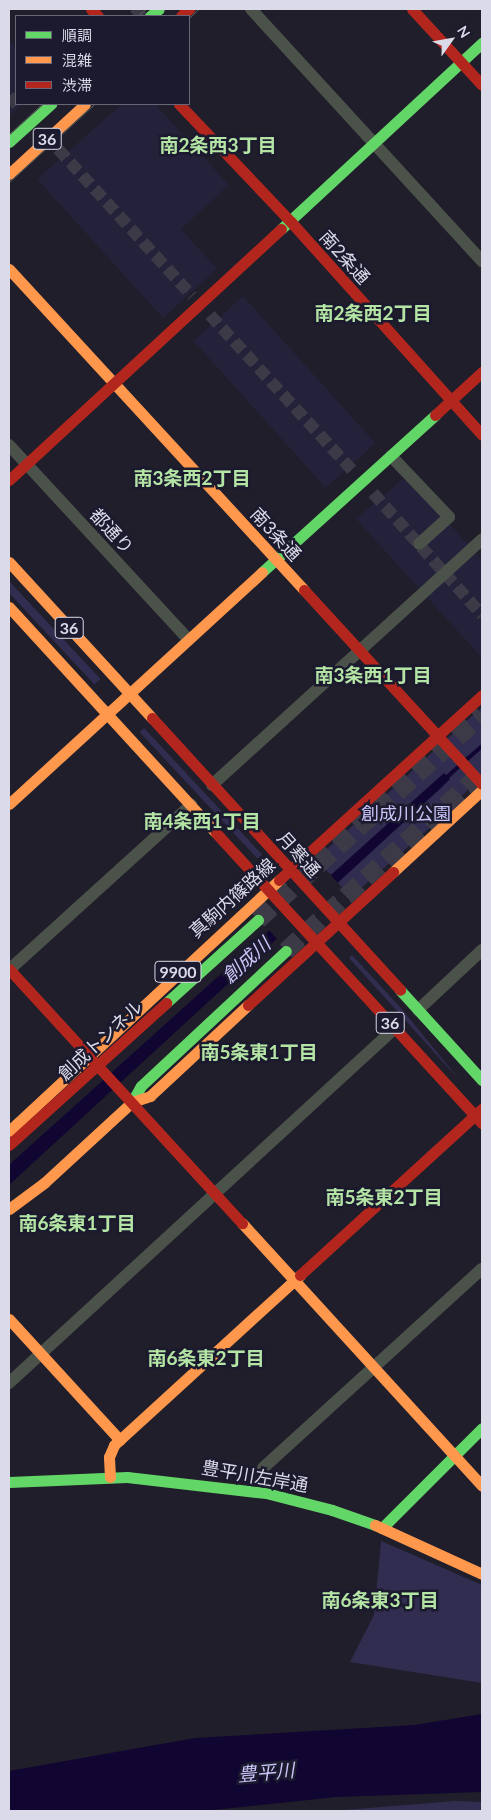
<!DOCTYPE html>
<html>
<head>
<meta charset="utf-8">
<style>
  body { margin:0 }
  #map { position:relative; width:491px; height:1820px; overflow:hidden; background:#201e2a; font-family:Lato,"Noto Sans JP",sans-serif }
  div>[style] { position:absolute }
  .built>* { inset:0; background:#24213a; transform-origin:0 0 }
  .green>* { inset:0; background:#302d50; transform-origin:0 0 }
  .water>* { inset:0; background:#110531 }
  .pier>* { inset:0; background:#201e2a }
  .stream>* { height:4px; margin:-2px; padding:0 2px; transform-origin:2px; border-radius:2px; background:#110531 }
  .street-tunnel>* { height:12px; margin-top:-6px; transform-origin:0; background:repeating-linear-gradient(90deg,#3c3a46 0 12px,transparent 0 18px) }
  .secondary-tunnel>* { height:18px; margin-top:-9px; transform-origin:0; background:repeating-linear-gradient(90deg,#3c3a46 0 18px,transparent 0 27px) }
  .street>* { height:12px; margin:-6px; padding:0 6px; transform-origin:6px; border-radius:6px; background:#4b524a }
  .fast>* { height:11px; margin:-5.5px; padding:0 5.5px; transform-origin:5.5px; border-radius:5.5px; background:#63d668 }
  .slow>* { height:11px; margin:-5.5px; padding:0 5.5px; transform-origin:5.5px; border-radius:5.5px; background:#ff974d }
  .jam>* { height:11px; margin:-5.5px; padding:0 5.5px; transform-origin:5.5px; border-radius:5.5px; background:#b3261e }
  .tram>* { height:1px; margin:-0.5px; padding:0 0.5px; transform-origin:0.5px; border-radius:0.5px; background:#575a5a }
  span { translate:-50% -50%; white-space:nowrap; text-align:center; line-height:1.15; -webkit-text-stroke:5px #1c1a2e; paint-order:stroke }
  .shield-label span { padding:1px 4px; background:#1c1a2e; border:1px solid; border-radius:4px; -webkit-text-stroke-width:0 }
  .shield-label { font-size:16px; color:#dbdae8; font-weight:700 }
  .street-label { font-size:18px; color:#dbdae8 }
  .park-label { font-size:18px; color:#c7c4f8 }
  .neighbourhood-label { font-size:19px; color:#b4e5a5; font-weight:700 }
  .water-label { font-size:19px; color:#c8c5f8; font-style:italic }
  .frame { position:absolute; inset:0; border:10px solid #dbdae8; pointer-events:none }
  .legend { position:absolute; left:15px; top:15px; width:175px; height:90px; box-sizing:border-box; background:#1c1a2e; border:1px solid #686778; margin:0; padding:6px 9px; list-style:none; font-size:15px; color:#dbdae8 }
  .legend li { display:flex; align-items:center; gap:10px; height:25px }
  .legend b { width:25px; border:1px solid #686778 }
  .north { position:absolute; left:426px; top:15px; width:50px; height:50px; -webkit-text-stroke:4px #1c1a2e; paint-order:stroke; rotate:58deg; font-size:14px; font-weight:700; line-height:20px; text-align:center; color:#dbdae8 }
  .north::after { content:''; display:block; margin:auto; width:18px; height:22px; background:#dbdae8; clip-path:polygon(50% 0,100% 100%,50% 72%,0 100%) }
</style>
</head>
<body>
<div id="map">
  <div class="built">
    <div style="clip-path:polygon(9px 40px,16px 48px,16px 104px,23px 104px,9px 116px)"></div>
    <div style="clip-path:polygon(122px 104px,155px 104px,229px 185px,181px 229px,217px 269px,163px 318px,37px 179px)"></div>
    <div style="left:243px;top:296px;width:198px;height:67px;rotate:48deg"></div>
    <div style="clip-path:polygon(406px 476px,482px 560px,482px 658px,356px 519px)"></div>
  </div>
  <div class="green">
    <div style="left:9px;top:581px;width:134px;height:8px;rotate:47deg"></div>
    <div style="clip-path:polygon(482px 707px,482px 776px,425px 832px,351px 897px,316px 859px)"></div>
    <div style="left:144px;top:728px;width:173px;height:6px;rotate:47deg"></div>
    <div style="clip-path:polygon(352px 955px,401px 1008px,462px 1083px,349px 958px)"></div>
    <div style="clip-path:polygon(381px 1541px,482px 1585px,482px 1683px,350px 1662px,374px 1615px)"></div>
    <div style="clip-path:polygon(455px 1801px,482px 1802px,482px 1811px,331px 1811px)"></div>
  </div>
  <div class="water">
    <div style="clip-path:polygon(444px 773px,450px 779px,442px 787px,9px 1185px,9px 1165px)"></div>
    <div style="clip-path:polygon(482px 1714px,482px 1792px,336px 1797px,203px 1811px,9px 1811px,9px 1771px,195px 1738px,414px 1725px)"></div>
  </div>
  <div class="pier">
    <div style="clip-path:polygon(329px 873px,339px 884px,279px 941px,267px 928px)"></div>
  </div>
  <div class="stream">
    <div style="left:466px;top:760px;width:21px;rotate:-41deg"></div>
    <div style="left:444px;top:780px;width:21px;rotate:-43deg"></div>
  </div>
  <div class="street-tunnel">
    <div style="left:134px;top:16px;width:11px;rotate:-41deg"></div>
    <div style="left:9px;top:96px;width:18px;rotate:47deg"></div>
    <div style="left:58px;top:149px;width:199px;rotate:47.6deg"></div>
    <div style="left:210px;top:315px;width:210px;rotate:47.5deg"></div>
    <div style="left:373px;top:493px;width:164px;rotate:48.2deg"></div>
  </div>
  <div class="secondary-tunnel">
    <div style="left:258px;top:920px;width:304px;rotate:-42.5deg"></div>
    <div style="left:286px;top:951px;width:265px;rotate:-42.4deg"></div>
  </div>
  <div class="street">
    <div style="left:251px;top:9px;width:342px;rotate:47.5deg"></div>
    <div style="left:9px;top:445px;width:265px;rotate:47.3deg"></div>
    <div style="left:391px;top:456px;width:84px;rotate:46.4deg"></div>
    <div style="left:449px;top:517px;width:40px;rotate:138deg"></div>
    <div style="left:212px;top:785px;width:365px;rotate:-42.3deg"></div>
    <div style="left:9px;top:970px;width:246px;rotate:-42.2deg"></div>
    <div style="left:418px;top:1010px;width:88px;rotate:-43.2deg"></div>
    <div style="left:9px;top:1383px;width:524px;rotate:-42.6deg"></div>
    <div style="left:263px;top:1468px;width:296px;rotate:-42.3deg"></div>
  </div>
  <div class="fast">
    <div style="left:150px;top:16px;width:11px;rotate:-38deg"></div>
    <div style="left:9px;top:142px;width:57px;rotate:-42.1deg"></div>
    <div style="left:281px;top:229px;width:274px;rotate:-42.8deg"></div>
    <div style="left:262px;top:572px;width:234px;rotate:-42.2deg"></div>
    <div style="left:400px;top:990px;width:122px;rotate:47.7deg"></div>
    <div style="left:166px;top:1003px;width:124px;rotate:-42.1deg"></div>
    <div style="left:132px;top:1102px;width:18px;rotate:-61deg"></div>
    <div style="left:141px;top:1086px;width:198px;rotate:-43deg"></div>
    <div style="left:9px;top:1482px;width:118px;rotate:-2.4deg"></div>
    <div style="left:127px;top:1477px;width:140px;rotate:6.6deg"></div>
    <div style="left:266px;top:1493px;width:68px;rotate:14.4deg"></div>
    <div style="left:332px;top:1510px;width:46px;rotate:19.2deg"></div>
    <div style="left:382px;top:1528px;width:141px;rotate:-45deg"></div>
  </div>
  <div class="slow">
    <div style="left:9px;top:174px;width:103px;rotate:-42.6deg"></div>
    <div style="left:9px;top:269px;width:436px;rotate:47.4deg"></div>
    <div style="left:9px;top:562px;width:212px;rotate:47.5deg"></div>
    <div style="left:9px;top:607px;width:306px;rotate:47.5deg"></div>
    <div style="left:9px;top:804px;width:343px;rotate:-42.5deg"></div>
    <div style="left:393px;top:872px;width:121px;rotate:-42.7deg"></div>
    <div style="left:9px;top:1131px;width:369px;rotate:-42.9deg"></div>
    <div style="left:9px;top:1209px;width:44px;rotate:-36.6deg"></div>
    <div style="left:44px;top:1183px;width:120px;rotate:-42.6deg"></div>
    <div style="left:132px;top:1102px;width:19px;rotate:-18deg"></div>
    <div style="left:150px;top:1096px;width:134px;rotate:-42.9deg"></div>
    <div style="left:242px;top:1223px;width:356px;rotate:47.6deg"></div>
    <div style="left:9px;top:1319px;width:164px;rotate:47.5deg"></div>
    <div style="left:110px;top:1477px;width:20px;rotate:-93deg"></div>
    <div style="left:109px;top:1457px;width:13px;rotate:-67deg"></div>
    <div style="left:114px;top:1445px;width:252px;rotate:-42.4deg"></div>
    <div style="left:375px;top:1525px;width:118px;rotate:24.6deg"></div>
  </div>
  <div class="jam">
    <div style="left:91px;top:9px;width:10px;rotate:45deg"></div>
    <div style="left:412px;top:9px;width:103px;rotate:47.4deg"></div>
    <div style="left:181px;top:16px;width:11px;rotate:-41deg"></div>
    <div style="left:179px;top:104px;width:163px;rotate:46.5deg"></div>
    <div style="left:291px;top:222px;width:286px;rotate:48.1deg"></div>
    <div style="left:435px;top:415px;width:64px;rotate:-42.5deg"></div>
    <div style="left:9px;top:480px;width:370px;rotate:-42.7deg"></div>
    <div style="left:304px;top:590px;width:263px;rotate:47.5deg"></div>
    <div style="left:152px;top:718px;width:368px;rotate:47.6deg"></div>
    <div style="left:216px;top:833px;width:394px;rotate:47.5deg"></div>
    <div style="left:279px;top:880px;width:275px;rotate:-42.3deg"></div>
    <div style="left:9px;top:969px;width:345px;rotate:47.5deg"></div>
    <div style="left:248px;top:1005px;width:197px;rotate:-42.5deg"></div>
    <div style="left:9px;top:1145px;width:212px;rotate:-42.1deg"></div>
    <div style="left:300px;top:1275px;width:246px;rotate:-42.4deg"></div>
  </div>
  <div class="tram">
    <div style="left:137px;top:16px;width:11px;rotate:-38deg"></div>
    <div style="left:189px;top:18px;width:13px;rotate:-45deg"></div>
    <div style="left:9px;top:134px;width:45px;rotate:-42.3deg"></div>
    <div style="left:9px;top:182px;width:115px;rotate:-42.5deg"></div>
  </div>
  <div class="shield-label">
    <span style="left:47px;top:139px">36</span>
    <span style="left:69px;top:628px">36</span>
    <span style="left:178px;top:972px">9900</span>
    <span style="left:390px;top:1023px">36</span>
  </div>
  <div class="street-label">
    <span style="left:345px;top:257px;rotate:48deg">南2条通</span>
    <span style="left:112px;top:531px;rotate:47deg">都通り</span>
    <span style="left:276px;top:534px;rotate:47deg">南3条通</span>
    <span style="left:299px;top:854px;rotate:48deg">月寒通</span>
    <span style="left:232px;top:898px;rotate:-42deg">真駒内篠路線</span>
    <span style="left:100px;top:1040px;rotate:-43deg">創成トンネル</span>
    <span style="left:255px;top:1476px;rotate:10deg">豊平川左岸通</span>
  </div>
  <div class="park-label">
    <span style="left:406px;top:813px">創成川公園</span>
  </div>
  <div class="neighbourhood-label">
    <span style="left:218px;top:145px">南2条西3丁目</span>
    <span style="left:373px;top:313px">南2条西2丁目</span>
    <span style="left:192px;top:478px">南3条西2丁目</span>
    <span style="left:373px;top:675px">南3条西1丁目</span>
    <span style="left:202px;top:821px">南4条西1丁目</span>
    <span style="left:259px;top:1052px">南5条東1丁目</span>
    <span style="left:384px;top:1197px">南5条東2丁目</span>
    <span style="left:77px;top:1223px">南6条東1丁目</span>
    <span style="left:206px;top:1358px">南6条東2丁目</span>
    <span style="left:380px;top:1600px">南6条東3丁目</span>
  </div>
  <div class="water-label">
    <span style="left:246px;top:960px;rotate:-42deg">創成川</span>
    <span style="left:266px;top:1772px;rotate:-5deg">豊平川</span>
  </div>
  <div class="frame"></div>
  <ul class="legend">
  <li><b style="height:6px;background:#63d668"></b>順調</li>
  <li><b style="height:6px;background:#ff974d"></b>混雑</li>
  <li><b style="height:6px;background:#b3261e"></b>渋滞</li>
  </ul>
  <div class="north">N</div>
</div>
</body>
</html>
